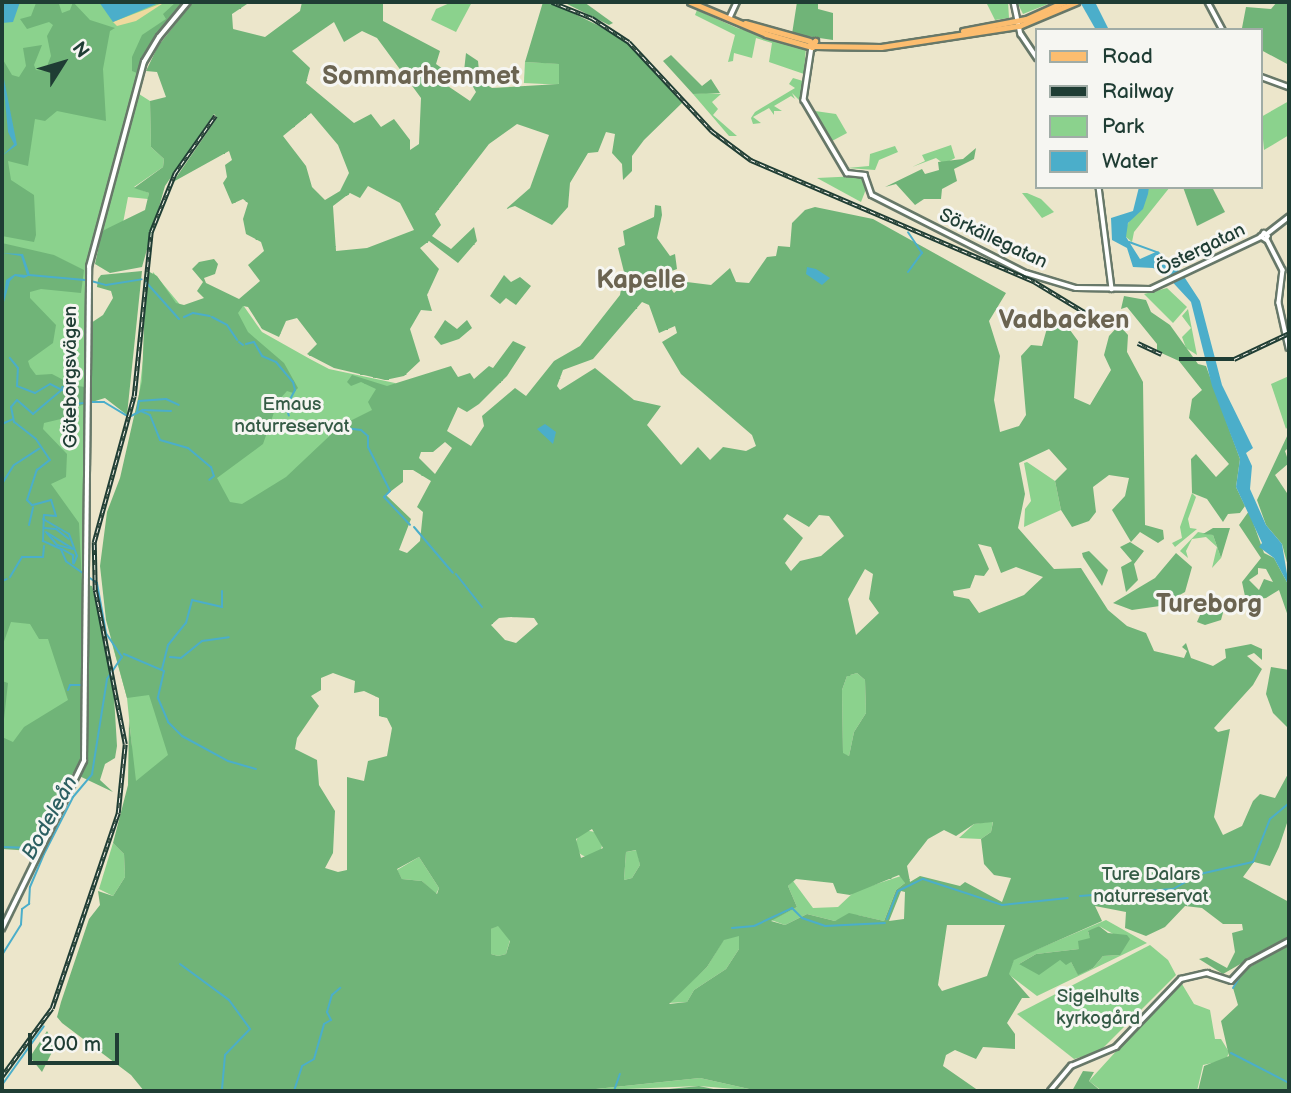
<!DOCTYPE html>
<html>
<head>
<meta charset="utf-8">
<style>
  body { margin:0 }
  #map { position:relative; width:1291px; height:1093px; overflow:hidden; background:#ece6cb; font-family:"Balsamiq Sans",sans-serif }
  div>[style] { position:absolute }
  .green>* { inset:0; background:#8bd28d; transform-origin:0 0 }
  .round { border-radius:50% }
  .forest>* { inset:0; background:#70b478 }
  .sand>* { inset:0; background:#eeda9e }
  .water>* { inset:0; background:#4baeca }
  .stream>* { height:2px; margin:-1px; padding:0 1px; transform-origin:1px; border-radius:1px; background:#4baeca }
  .roads { filter:drop-shadow(2px 0 #677869) drop-shadow(-2px 0 #677869) drop-shadow(0 2px #677869) drop-shadow(0 -2px #677869) }
  .minor>* { height:3.5px; margin:-1.75px; padding:0 1.75px; transform-origin:1.75px; border-radius:1.75px; background:#fff }
  .major>* { height:5px; margin:-2.5px; padding:0 2.5px; transform-origin:2.5px; border-radius:2.5px; background:#fcbd6f }
  .rail>* { height:4.5px; margin-top:-2.25px; transform-origin:0; background:repeating-linear-gradient(90deg,#f6f6f2 0 5px,#1f3d34 0 10px); box-sizing:border-box; border-block:2px solid #1f3d34 }
  span { translate:-50% -50%; white-space:nowrap; text-align:center; line-height:1.15; -webkit-text-stroke:6px #f6f6f2; paint-order:stroke }
  .street-label { font-size:19px; color:#1f3d34 }
  .park-label { font-size:19px; color:#355b46 }
  .water-label { font-size:21px; color:#2c5f61; font-style:italic }
  .district-label { font-size:26px; color:#6b6451; font-weight:700 }
  .frame { position:absolute; inset:0; border:4px solid #1f3d34; pointer-events:none }
  .legend { position:absolute; left:1035px; top:28px; width:228px; height:161px; box-sizing:border-box; background:#f6f6f2; border:2px solid #a0aca6; margin:0; padding:9px 12px; list-style:none; font-size:21px; color:#1f3d34 }
  .legend li { display:flex; align-items:center; gap:14px; height:35px }
  .legend b { width:35px; border:2px solid #a0aca6 }
  .north { position:absolute; left:28px; top:28px; width:70px; height:70px; -webkit-text-stroke:5px #f6f6f2; paint-order:stroke; rotate:53deg; font-size:19px; font-weight:700; line-height:28px; text-align:center; color:#1f3d34 }
  .north::after { content:''; display:block; margin:auto; width:24px; height:32px; background:#1f3d34; clip-path:polygon(50% 0,100% 100%,50% 72%,0 100%) }
  .scale { position:absolute; left:28px; top:1033px; width:91px; height:32px; box-sizing:border-box; border:4px solid #1f3d34; border-top:0; padding-left:9px; font-size:21px; line-height:24px; white-space:nowrap; color:#1f3d34; -webkit-text-stroke:5px #f6f6f2; paint-order:stroke }
</style>
</head>
<body>
<div id="map">
  <div class="green">
    <div style="clip-path:polygon(2px 2px,185px 2px,156px 36px,142px 63px,88px 275px,85px 744px,80px 769px,2px 811px)"></div>
    <div style="clip-path:polygon(452px 2px,472px 2px,456px 32px,431px 20px,436px 9px)"></div>
    <div style="clip-path:polygon(986px 2px,1008px 2px,1009px 18px,995px 20px)"></div>
    <div style="clip-path:polygon(1017px 2px,1053px 2px,1023px 14px)"></div>
    <div style="clip-path:polygon(697px 10px,737px 28px,806px 47px,804px 74px,769px 62px,772px 43px,756px 38px,752px 58px,734px 53px,733px 61px,728px 62px,735px 35px,695px 15px)"></div>
    <div style="left:525px;top:62px;width:35px;height:21px;rotate:3deg"></div>
    <div style="clip-path:polygon(793px 78px,803px 81px,800px 101px,792px 93px,795px 99px,791px 96px,774px 106px,782px 111px,774px 111px,774px 115px,769px 108px,753px 117px,761px 123px,753px 124px,751px 118px,755px 112px,795px 88px,789px 84px)"></div>
    <div style="clip-path:polygon(706px 93px,721px 94px,712px 102px,718px 109px,713px 115px,737px 136px,729px 136px,693px 94px)"></div>
    <div style="clip-path:polygon(139px 94px,150px 101px,151px 147px,164px 159px,163px 167px,134px 187px,149px 193px,148px 199px,128px 197px,123px 223px,102px 231px)"></div>
    <div style="clip-path:polygon(1289px 101px,1289px 135px,1264px 150px,1261px 117px)"></div>
    <div style="clip-path:polygon(815px 111px,836px 114px,847px 133px,832px 141px)"></div>
    <div style="clip-path:polygon(951px 145px,955px 158px,944px 164px,936px 158px,912px 167px,925px 161px,922px 155px)"></div>
    <div style="clip-path:polygon(895px 146px,898px 152px,879px 160px,875px 170px,847px 168px,869px 166px,870px 154px)"></div>
    <div style="clip-path:polygon(859px 176px,868px 184px,861px 202px,817px 178px)"></div>
    <div style="clip-path:polygon(1149px 187px,1170px 187px,1134px 232px,1132px 242px,1126px 237px,1126px 227px)"></div>
    <div style="clip-path:polygon(1022px 193px,1027px 193px,1041px 199px,1054px 212px,1042px 218px)"></div>
    <div style="clip-path:polygon(153px 272px,182px 307px,243px 305px,262px 332px,310px 359px,329px 369px,395px 383px,404px 392px,211px 709px,128px 800px,132px 748px,127px 698px,111px 640px)"></div>
    <div style="clip-path:polygon(1167px 288px,1187px 307px,1173px 323px,1144px 294px)"></div>
    <div style="clip-path:polygon(1188px 309px,1195px 345px,1197px 355px,1186px 348px,1182px 337px,1191px 328px,1182px 316px)"></div>
    <div style="clip-path:polygon(1289px 376px,1289px 425px,1286px 429px,1271px 384px)"></div>
    <div style="clip-path:polygon(1027px 462px,1055px 481px,1061px 510px,1024px 527px,1025px 509px,1031px 501px,1024px 463px)"></div>
    <div style="clip-path:polygon(1192px 493px,1196px 497px,1188px 519px,1190px 528px,1197px 529px,1175px 547px,1172px 543px,1182px 538px,1180px 527px)"></div>
    <div style="clip-path:polygon(1198px 532px,1213px 535px,1221px 558px,1212px 568px,1217px 547px,1206px 537px,1192px 539px,1186px 551px,1188px 558px,1180px 551px)"></div>
    <div style="clip-path:polygon(857px 673px,865px 680px,866px 713px,854px 732px,849px 756px,843px 754px,842px 690px,847px 676px)"></div>
    <div style="clip-path:polygon(993px 821px,991px 832px,981px 839px,959px 838px,974px 824px)"></div>
    <div class="round" style="left:576px;top:831px;width:26px;height:26px"></div>
    <div style="clip-path:polygon(113px 843px,124px 854px,125px 877px,113px 896px,99px 889px)"></div>
    <div style="clip-path:polygon(637px 850px,640px 865px,632px 878px,624px 880px,626px 852px)"></div>
    <div style="clip-path:polygon(419px 857px,439px 888px,436px 894px,422px 881px,402px 879px,397px 870px)"></div>
    <div style="clip-path:polygon(904px 875px,905px 883px,896px 890px,884px 921px,857px 915px,835px 921px,807px 914px,785px 925px,771px 920px,797px 907px,788px 886px,793px 881px,813px 908px,838px 907px,855px 891px)"></div>
    <div style="clip-path:polygon(evenodd,1106px 920px,1147px 943px,1037px 996px,1008px 974px,1014px 959px,1106px 920px,1099px 926px,1115px 935px,1120px 955px,1103px 956px,1093px 968px,1078px 974px,1071px 962px,1060px 960px,1019px 964px,1036px 954px,1079px 949px,1091px 938px,1088px 932px,1099px 926px)"></div>
    <div style="clip-path:polygon(498px 925px,510px 940px,506px 954px,498px 956px,491px 954px,491px 929px)"></div>
    <div style="clip-path:polygon(739px 935px,739px 949px,726px 969px,694px 990px,687px 1002px,668px 1003px,707px 967px,724px 939px)"></div>
    <div style="clip-path:polygon(1150px 945px,1168px 960px,1176px 975px,1099px 1052px,1074px 1059px,1017px 1014px)"></div>
    <div style="clip-path:polygon(1182px 984px,1194px 1004px,1210px 1010px,1215px 1039px,1221px 1039px,1229px 1052px,1226px 1060px,1203px 1065px,1197px 1091px,1102px 1091px,1089px 1081px,1171px 991px)"></div>
    <div style="clip-path:polygon(700px 1078px,758px 1091px,699px 1086px,577px 1091px)"></div>
  </div>
  <div class="forest">
    <div style="clip-path:polygon(73px 2px,90px 20px,115px 28px,110px 31px,103px 69px,106px 121px,57px 111px,45px 121px,35px 119px,28px 166px,8px 161px,11px 180px,34px 195px,36px 235px,34px 242px,2px 236px,2px 58px,12px 75px,19px 77px,26px 66px,23px 48px,42px 45px,34px 65px,36px 70px,45px 71px,51px 56px,47px 36px,53px 25px,49px 22px,27px 29px,20px 19px,31px 16px,36px 3px,59px 4px,62px 13px,70px 10px)"></div>
    <div style="clip-path:polygon(176px 2px,185px 2px,156px 35px,137px 73px,132px 71px,132px 57px,142px 35px,166px 19px,163px 14px)"></div>
    <div style="clip-path:polygon(evenodd,193px 2px,250px 2px,232px 14px,233px 29px,265px 37px,300px 11px,302px 2px,383px 2px,383px 21px,440px 51px,436px 64px,443px 69px,439px 80px,470px 101px,476px 92px,464px 71px,466px 53px,478px 61px,480px 81px,492px 88px,559px 84px,559px 64px,525px 62px,543px 2px,550px 2px,620px 36px,683px 102px,644px 140px,632px 156px,632px 171px,623px 180px,622px 164px,612px 153px,615px 134px,606px 132px,598px 152px,588px 153px,570px 183px,568px 207px,552px 225px,515px 206px,506px 209px,530px 188px,549px 135px,517px 124px,489px 144px,435px 214px,441px 225px,432px 236px,451px 249px,474px 227px,477px 241px,458px 263px,429px 241px,420px 248px,439px 269px,427px 295px,432px 311px,421px 310px,410px 329px,420px 361px,404px 376px,385px 380px,334px 368px,307px 354px,317px 344px,297px 318px,286px 321px,279px 337px,262px 329px,248px 307px,243px 306px,238px 313px,248px 332px,284px 363px,298px 388px,293px 393px,287px 391px,278px 401px,263px 444px,217px 478px,230px 502px,242px 504px,286px 477px,340px 426px,372px 410px,368px 402px,376px 389px,361px 382px,351px 386px,347px 382px,352px 375px,387px 386px,451px 366px,458px 377px,470px 373px,474px 379px,489px 366px,493px 368px,513px 341px,526px 347px,507px 376px,479px 404px,467px 412px,458px 407px,447px 431px,471px 446px,484px 426px,482px 416px,515px 388px,526px 396px,554px 361px,580px 346px,620px 295px,624px 272px,618px 248px,625px 245px,623px 231px,654px 217px,655px 205px,661px 206px,662px 215px,657px 238px,670px 256px,675px 254px,677px 269px,661px 275px,674px 293px,687px 282px,711px 285px,730px 268px,736px 282px,749px 283px,767px 257px,776px 256px,778px 246px,790px 247px,792px 223px,805px 210px,815px 207px,873px 219px,1006px 293px,989px 321px,1000px 356px,994px 400px,1000px 432px,1019px 426px,1026px 415px,1021px 356px,1031px 345px,1042px 346px,1049px 321px,1062px 319px,1078px 341px,1074px 398px,1090px 405px,1111px 370px,1104px 355px,1109px 336px,1119px 325px,1128px 335px,1127px 352px,1143px 382px,1145px 525px,1163px 530px,1164px 539px,1158px 543px,1140px 532px,1131px 542px,1112px 510px,1125px 496px,1129px 478px,1109px 475px,1093px 487px,1096px 512px,1089px 521px,1072px 527px,1061px 510px,1055px 481px,1067px 469px,1049px 449px,1019px 463px,1025px 494px,1018px 528px,1054px 569px,1081px 568px,1108px 610px,1127px 626px,1146px 633px,1154px 651px,1184px 658px,1187px 651px,1182px 647px,1186px 643px,1191px 658px,1213px 666px,1226px 658px,1225px 649px,1251px 644px,1262px 649px,1262px 660px,1254px 653px,1247px 656px,1262px 669px,1253px 685px,1214px 728px,1218px 732px,1230px 729px,1214px 817px,1223px 835px,1242px 826px,1253px 801px,1260px 794px,1275px 798px,1289px 772px,1289px 817px,1279px 847px,1270px 866px,1254px 862px,1243px 877px,1289px 902px,1289px 936px,1223px 974px,1199px 959px,1207px 957px,1227px 968px,1235px 952px,1232px 933px,1243px 930px,1242px 924px,1223px 924px,1202px 908px,1185px 906px,1165px 927px,1146px 936px,1125px 928px,1126px 912px,1095px 906px,1102px 921px,1014px 960px,1009px 974px,1030px 998px,1022px 998px,1007px 1023px,1015px 1034px,1015px 1049px,983px 1047px,976px 1059px,955px 1050px,946px 1055px,943px 1066px,979px 1091px,758px 1091px,700px 1078px,577px 1091px,144px 1091px,131px 1075px,62px 1023px,57px 1017px,61px 1002px,89px 919px,100px 905px,98px 891px,113px 896px,125px 877px,124px 854px,113px 843px,128px 785px,129px 720px,136px 781px,168px 755px,149px 695px,127px 698px,106px 620px,100px 566px,107px 512px,120px 478px,142px 381px,146px 270px,157px 276px,176px 303px,184px 305px,204px 298px,197px 291px,203px 282px,192px 269px,199px 262px,214px 259px,218px 264px,215px 274px,204px 278px,206px 283px,239px 299px,260px 281px,248px 265px,264px 251px,261px 242px,246px 234px,243px 219px,248px 203px,243px 199px,232px 204px,223px 183px,227px 177px,225px 165px,232px 160px,229px 151px,173px 182px,217px 118px,214px 114px,165px 186px,142px 267px,110px 273px,95px 264px,102px 231px,145px 210px,149px 193px,134px 188px,163px 167px,164px 159px,151px 147px,150px 101px,166px 97px,157px 72px,146px 71px,158px 46px,193px 2px,334px 22px,344px 42px,362px 31px,377px 38px,421px 98px,419px 144px,410px 150px,410px 140px,394px 119px,381px 127px,371px 114px,354px 123px,306px 83px,310px 68px,292px 51px,334px 22px,193px 2px,311px 113px,338px 145px,349px 173px,340px 191px,325px 200px,312px 187px,306px 166px,283px 136px,311px 113px,193px 2px,368px 186px,400px 203px,414px 230px,367px 248px,336px 251px,333px 206px,350px 193px,360px 198px,368px 186px,193px 2px,642px 302px,649px 305px,659px 333px,675px 326px,677px 333px,662px 342px,681px 374px,752px 435px,756px 446px,746px 451px,723px 447px,710px 460px,698px 447px,681px 465px,647px 425px,661px 406px,634px 400px,595px 368px,560px 390px,557px 386px,563px 370px,593px 359px,642px 302px,193px 2px,445px 442px,452px 448px,435px 474px,419px 458px,421px 452px,433px 452px,445px 442px,193px 2px,403px 470px,413px 470px,431px 481px,417px 507px,423px 512px,420px 541px,407px 553px,399px 550px,411px 519px,386px 495px,403px 482px,403px 470px,193px 2px,787px 514px,809px 527px,819px 515px,829px 516px,844px 536px,821px 556px,800px 561px,791px 571px,785px 563px,803px 538px,783px 519px,787px 514px,193px 2px,978px 544px,991px 547px,1001px 573px,1016px 567px,1043px 577px,1024px 595px,979px 613px,969px 599px,954px 596px,953px 591px,970px 588px,975px 575px,984px 576px,989px 569px,978px 544px,193px 2px,865px 569px,873px 574px,869px 599px,879px 613px,856px 635px,848px 599px,865px 569px,193px 2px,511px 617px,534px 618px,538px 624px,516px 643px,505px 640px,491px 625px,499px 618px,511px 617px,193px 2px,333px 673px,355px 681px,354px 693px,364px 691px,379px 698px,379px 716px,387px 718px,392px 728px,387px 756px,368px 761px,364px 781px,347px 777px,347px 870px,338px 872px,325px 868px,333px 853px,335px 811px,319px 785px,317px 760px,295px 749px,297px 738px,319px 706px,311px 696px,321px 690px,321px 678px,333px 673px,193px 2px,857px 673px,865px 680px,866px 713px,854px 732px,849px 756px,843px 753px,842px 690px,847px 676px,857px 673px,193px 2px,993px 822px,991px 832px,981px 839px,984px 864px,994px 875px,1011px 878px,1002px 902px,965px 882px,960px 886px,920px 876px,910px 882px,907px 866px,928px 839px,944px 830px,956px 836px,974px 824px,993px 822px,193px 2px,592px 829px,603px 848px,581px 858px,576px 839px,592px 829px,193px 2px,636px 850px,640px 865px,632px 878px,624px 880px,626px 852px,636px 850px,193px 2px,419px 857px,439px 888px,437px 894px,422px 881px,402px 879px,397px 869px,419px 857px,193px 2px,899px 875px,905px 883px,896px 890px,884px 921px,849px 913px,835px 921px,807px 914px,785px 925px,771px 921px,797px 907px,788px 886px,796px 879px,833px 883px,837px 893px,850px 895px,899px 875px,193px 2px,901px 891px,905px 892px,904px 919px,889px 921px,901px 891px,193px 2px,947px 925px,1005px 925px,987px 976px,942px 991px,938px 985px,947px 925px,193px 2px,498px 926px,510px 941px,506px 954px,498px 956px,491px 954px,491px 929px,498px 926px,193px 2px,739px 936px,739px 949px,726px 969px,694px 990px,687px 1002px,669px 1004px,707px 967px,724px 940px,739px 936px)"></div>
    <div style="clip-path:polygon(563px 2px,584px 2px,613px 23px,609px 25px)"></div>
    <div style="clip-path:polygon(797px 2px,818px 2px,818px 9px,833px 13px,833px 40px,792px 34px)"></div>
    <div style="clip-path:polygon(1277px 2px,1289px 2px,1289px 65px,1261px 50px,1261px 30px,1242px 28px,1246px 7px,1271px 9px)"></div>
    <div style="clip-path:polygon(671px 55px,702px 86px,711px 79px,720px 93px,693px 94px,663px 61px)"></div>
    <div style="clip-path:polygon(976px 148px,974px 159px,954px 169px,957px 181px,942px 189px,941px 199px,924px 199px,915px 205px,896px 184px,885px 187px,922px 169px,925px 174px,939px 170px,938px 162px,963px 159px)"></div>
    <div style="clip-path:polygon(1183px 187px,1212px 187px,1225px 212px,1197px 226px)"></div>
    <div style="clip-path:polygon(2px 243px,54px 255px,84px 270px,81px 293px,41px 289px,30px 292px,30px 298px,56px 325px,53px 343px,28px 361px,30px 367px,36px 375px,52px 374px,73px 385px,90px 388px,91px 323px,103px 315px,113px 298px,111px 291px,97px 287px,98px 279px,101px 275px,142px 271px,127px 415px,105px 398px,69px 409px,65px 418px,44px 423px,43px 429px,67px 454px,66px 477px,51px 484px,79px 523px,82px 584px,92px 586px,113px 680px,117px 746px,115px 758px,105px 764px,100px 780px,113px 792px,73px 773px,54px 805px,47px 832px,38px 849px,32px 851px,2px 849px,2px 681px,8px 683px,2px 737px,13px 742px,24px 727px,68px 700px,48px 639px,39px 639px,30px 624px,11px 622px,2px 647px)"></div>
    <div style="clip-path:polygon(504px 275px,511px 282px,520px 277px,531px 286px,516px 305px,506px 298px,500px 304px,490px 296px)"></div>
    <div style="clip-path:polygon(1124px 296px,1146px 300px,1151px 312px,1170px 325px,1198px 364px,1206px 366px,1240px 459px,1236px 487px,1245px 506px,1240px 513px,1228px 514px,1223px 522px,1207px 499px,1192px 493px,1191px 459px,1196px 454px,1216px 477px,1229px 464px,1189px 418px,1192px 399px,1202px 390px,1179px 361px,1157px 351px,1157px 344px,1127px 307px,1121px 309px)"></div>
    <div style="clip-path:polygon(445px 320px,457px 329px,467px 320px,472px 328px,459px 339px,441px 345px,434px 337px)"></div>
    <div style="clip-path:polygon(1289px 432px,1289px 447px,1285px 451px,1289px 463px,1275px 475px,1289px 496px,1289px 570px,1282px 544px,1266px 525px,1257px 500px)"></div>
    <div style="clip-path:polygon(evenodd,1249px 511px,1264px 553px,1274px 558px,1289px 586px,1289px 619px,1279px 590px,1266px 598px,1246px 601px,1242px 582px,1261px 558px,1239px 525px,1249px 511px,1258px 568px,1266px 569px,1273px 582px,1264px 579px,1259px 590px,1249px 580px,1258px 574px,1258px 568px)"></div>
    <div style="clip-path:polygon(1213px 528px,1230px 528px,1221px 558px,1213px 535px,1203px 534px)"></div>
    <div style="clip-path:polygon(1130px 542px,1144px 551px,1134px 564px,1138px 580px,1126px 592px,1121px 567px,1132px 561px,1120px 547px)"></div>
    <div style="clip-path:polygon(1089px 551px,1108px 570px,1102px 586px,1083px 557px,1082px 553px)"></div>
    <div style="clip-path:polygon(1176px 553px,1192px 567px,1185px 592px,1160px 606px,1132px 610px,1113px 603px,1155px 578px)"></div>
    <div style="clip-path:polygon(1216px 601px,1224px 609px,1221px 620px,1205px 625px,1197px 622px,1204px 606px)"></div>
    <div style="clip-path:polygon(1271px 667px,1289px 670px,1289px 729px,1273px 713px,1266px 694px)"></div>
    <div style="clip-path:polygon(1099px 926px,1108px 933px,1127px 935px,1130px 939px,1120px 955px,1103px 956px,1093px 968px,1078px 975px,1071px 962px,1066px 965px,1060px 960px,1039px 975px,1019px 964px,1036px 954px,1079px 949px,1078px 941px,1090px 938px,1088px 931px)"></div>
    <div style="clip-path:polygon(1289px 944px,1289px 1091px,1198px 1091px,1204px 1066px,1229px 1056px,1221px 1021px,1238px 1005px,1233px 988px,1243px 971px)"></div>
    <div style="clip-path:polygon(47px 1031px,55px 1046px,42px 1072px,30px 1057px)"></div>
    <div style="clip-path:polygon(1083px 1071px,1094px 1072px,1089px 1081px,1101px 1091px,1072px 1091px)"></div>
    <div style="clip-path:polygon(699px 1086px,723px 1091px,644px 1091px,659px 1090px)"></div>
  </div>
  <div class="sand">
    <div style="clip-path:polygon(165px 2px,136px 21px,117px 26px,113px 22px)"></div>
  </div>
  <div class="water">
    <div style="clip-path:polygon(2px 2px,20px 2px,13px 22px,2px 23px)"></div>
    <div style="clip-path:polygon(99px 2px,161px 2px,113px 22px)"></div>
    <div style="clip-path:polygon(1080px 2px,1095px 2px,1109px 30px,1096px 30px)"></div>
    <div style="clip-path:polygon(2px 69px,17px 145px,2px 156px,14px 144px,8px 132px)"></div>
    <div style="clip-path:polygon(1139px 187px,1149px 187px,1148px 194px,1143px 209px,1128px 223px,1126px 237px,1140px 259px,1158px 251px,1183px 275px,1200px 301px,1222px 385px,1253px 448px,1246px 453px,1252px 466px,1250px 489px,1266px 525px,1282px 544px,1289px 586px,1274px 558px,1259px 547px,1262px 543px,1236px 487px,1240px 459px,1212px 386px,1191px 302px,1165px 274px,1153px 268px,1133px 267px,1127px 248px,1112px 240px,1111px 218px,1133px 211px)"></div>
    <div style="clip-path:polygon(2px 253px,23px 254px,30px 275px,24px 278px,15px 276px,10px 281px,2px 309px,6px 280px,15px 274px,27px 275px,21px 256px)"></div>
    <div style="clip-path:polygon(807px 267px,816px 269px,830px 278px,822px 285px,806px 274px)"></div>
    <div style="clip-path:polygon(545px 424px,556px 432px,553px 444px,537px 429px)"></div>
  </div>
  <div class="stream">
    <div style="left:1129px;top:242px;width:29px;rotate:20deg"></div>
    <div style="left:908px;top:272px;width:24px;rotate:-54deg"></div>
    <div style="left:922px;top:253px;width:25px;rotate:-124deg"></div>
    <div style="left:29px;top:275px;width:56px;rotate:5.1deg"></div>
    <div style="left:91px;top:281px;width:16px;rotate:15deg"></div>
    <div style="left:106px;top:285px;width:36px;rotate:-9deg"></div>
    <div style="left:145px;top:281px;width:51px;rotate:48.2deg"></div>
    <div style="left:184px;top:317px;width:10px;rotate:-24deg"></div>
    <div style="left:193px;top:313px;width:17px;rotate:10deg"></div>
    <div style="left:212px;top:317px;width:17px;rotate:28deg"></div>
    <div style="left:227px;top:325px;width:18px;rotate:56deg"></div>
    <div style="left:239px;top:342px;width:5px;rotate:37deg"></div>
    <div style="left:246px;top:344px;width:8px;rotate:-14deg"></div>
    <div style="left:254px;top:342px;width:16px;rotate:60deg"></div>
    <div style="left:262px;top:356px;width:15px;rotate:23deg"></div>
    <div style="left:276px;top:362px;width:26px;rotate:50deg"></div>
    <div style="left:293px;top:382px;width:8px;rotate:76deg"></div>
    <div style="left:295px;top:390px;width:19px;rotate:118deg"></div>
    <div style="left:286px;top:407px;width:9px;rotate:72deg"></div>
    <div style="left:62px;top:387px;width:11px;rotate:27deg"></div>
    <div style="left:72px;top:392px;width:12px;rotate:81deg"></div>
    <div style="left:74px;top:404px;width:10px;rotate:-6deg"></div>
    <div style="left:90px;top:402px;width:14px"></div>
    <div style="left:104px;top:402px;width:27px;rotate:31deg"></div>
    <div style="left:142px;top:410px;width:29px;rotate:2deg"></div>
    <div style="left:137px;top:413px;width:12px;rotate:-81deg"></div>
    <div style="left:139px;top:401px;width:27px;rotate:-4deg"></div>
    <div style="left:166px;top:399px;width:14px;rotate:25deg"></div>
    <div style="left:131px;top:416px;width:11px;rotate:-27deg"></div>
    <div style="left:141px;top:411px;width:10px;rotate:24deg"></div>
    <div style="left:150px;top:415px;width:27px;rotate:68deg"></div>
    <div style="left:160px;top:440px;width:29px;rotate:16deg"></div>
    <div style="left:188px;top:448px;width:30px;rotate:40deg"></div>
    <div style="left:211px;top:467px;width:9px;rotate:72deg"></div>
    <div style="left:214px;top:476px;width:6px;rotate:141deg"></div>
    <div style="left:2px;top:424px;width:12px;rotate:-24deg"></div>
    <div style="left:345px;top:428px;width:16px;rotate:7deg"></div>
    <div style="left:361px;top:430px;width:9px;rotate:41deg"></div>
    <div style="left:368px;top:436px;width:11px;rotate:90deg"></div>
    <div style="left:368px;top:447px;width:49px;rotate:63.4deg"></div>
    <div style="left:390px;top:491px;width:8px;rotate:135deg"></div>
    <div style="left:384px;top:497px;width:38px;rotate:47deg"></div>
    <div style="left:2px;top:484px;width:22px;rotate:-58deg"></div>
    <div style="left:14px;top:465px;width:30px;rotate:-33deg"></div>
    <div style="left:43px;top:519px;width:30px;rotate:30deg"></div>
    <div style="left:69px;top:534px;width:23px;rotate:70deg"></div>
    <div style="left:77px;top:556px;width:8px;rotate:113deg"></div>
    <div style="left:29px;top:525px;width:18px;rotate:-77deg"></div>
    <div style="left:414px;top:527px;width:60px;rotate:49.7deg"></div>
    <div style="left:44px;top:528px;width:12px;rotate:5deg"></div>
    <div style="left:56px;top:529px;width:16px;rotate:38deg"></div>
    <div style="left:46px;top:532px;width:32px;rotate:32deg"></div>
    <div style="left:47px;top:533px;width:16px;rotate:50deg"></div>
    <div style="left:57px;top:545px;width:16px;rotate:14deg"></div>
    <div style="left:62px;top:549px;width:13px;rotate:29deg"></div>
    <div style="left:73px;top:555px;width:8px;rotate:90deg"></div>
    <div style="left:456px;top:574px;width:42px;rotate:51.8deg"></div>
    <div style="left:10px;top:577px;width:23px;rotate:-59deg"></div>
    <div style="left:22px;top:557px;width:21px"></div>
    <div style="left:43px;top:557px;width:11px;rotate:-85deg"></div>
    <div style="left:2px;top:581px;width:5px;rotate:-22deg"></div>
    <div style="left:124px;top:654px;width:43px;rotate:23deg"></div>
    <div style="left:164px;top:671px;width:28px;rotate:103deg"></div>
    <div style="left:158px;top:698px;width:26px;rotate:67deg"></div>
    <div style="left:168px;top:722px;width:20px;rotate:45deg"></div>
    <div style="left:182px;top:736px;width:52px;rotate:28.5deg"></div>
    <div style="left:228px;top:761px;width:29px;rotate:16deg"></div>
    <div style="left:170px;top:657px;width:11px;rotate:5deg"></div>
    <div style="left:181px;top:658px;width:27px;rotate:-39deg"></div>
    <div style="left:202px;top:641px;width:27px;rotate:-8deg"></div>
    <div style="left:162px;top:669px;width:25px;rotate:-76deg"></div>
    <div style="left:168px;top:645px;width:28px;rotate:-51deg"></div>
    <div style="left:186px;top:623px;width:24px;rotate:-75deg"></div>
    <div style="left:192px;top:600px;width:31px;rotate:13deg"></div>
    <div style="left:222px;top:607px;width:16px;rotate:-90deg"></div>
    <div style="left:68px;top:690px;width:5px;rotate:-68deg"></div>
    <div style="left:70px;top:685px;width:14px"></div>
    <div style="left:2px;top:847px;width:30px;rotate:2deg"></div>
    <div style="left:32px;top:848px;width:15px;rotate:-37deg"></div>
    <div style="left:1080px;top:896px;width:93px;rotate:-4.3deg"></div>
    <div style="left:1173px;top:889px;width:31px;rotate:-29deg"></div>
    <div style="left:1200px;top:874px;width:54px;rotate:-12.8deg"></div>
    <div style="left:1253px;top:862px;width:46px;rotate:-68.4deg"></div>
    <div style="left:1270px;top:819px;width:25px;rotate:-40deg"></div>
    <div style="left:887px;top:919px;width:30px;rotate:-69deg"></div>
    <div style="left:898px;top:891px;width:28px;rotate:-26deg"></div>
    <div style="left:923px;top:879px;width:83px;rotate:18.2deg"></div>
    <div style="left:1002px;top:905px;width:66px;rotate:-6.1deg"></div>
    <div style="left:732px;top:928px;width:22px;rotate:-5deg"></div>
    <div style="left:754px;top:926px;width:42px;rotate:-25.3deg"></div>
    <div style="left:792px;top:908px;width:14px;rotate:45deg"></div>
    <div style="left:802px;top:918px;width:24px;rotate:19deg"></div>
    <div style="left:825px;top:926px;width:60px;rotate:-2.9deg"></div>
    <div style="left:2px;top:955px;width:36px;rotate:-58deg"></div>
    <div style="left:21px;top:924px;width:15px;rotate:-86deg"></div>
    <div style="left:22px;top:909px;width:9px;rotate:-36deg"></div>
    <div style="left:29px;top:904px;width:17px;rotate:-87deg"></div>
    <div style="left:30px;top:887px;width:36px;rotate:-67deg"></div>
    <div style="left:44px;top:854px;width:64px;rotate:-63deg"></div>
    <div style="left:73px;top:797px;width:30px;rotate:-50deg"></div>
    <div style="left:92px;top:774px;width:96px;rotate:-81deg"></div>
    <div style="left:107px;top:679px;width:27px;rotate:-56deg"></div>
    <div style="left:122px;top:657px;width:29px;rotate:-124deg"></div>
    <div style="left:106px;top:633px;width:51px;rotate:-100.2deg"></div>
    <div style="left:97px;top:583px;width:38px;rotate:-145deg"></div>
    <div style="left:66px;top:561px;width:13px;rotate:-113deg"></div>
    <div style="left:61px;top:549px;width:20px;rotate:-156deg"></div>
    <div style="left:43px;top:541px;width:26px;rotate:-88deg"></div>
    <div style="left:44px;top:515px;width:12px;rotate:5deg"></div>
    <div style="left:56px;top:516px;width:17px;rotate:-107deg"></div>
    <div style="left:51px;top:500px;width:20px;rotate:165deg"></div>
    <div style="left:32px;top:505px;width:7px;rotate:-135deg"></div>
    <div style="left:27px;top:500px;width:32px;rotate:-72deg"></div>
    <div style="left:37px;top:470px;width:16px;rotate:-38deg"></div>
    <div style="left:50px;top:460px;width:25px;rotate:-124deg"></div>
    <div style="left:36px;top:439px;width:28px;rotate:-142deg"></div>
    <div style="left:14px;top:422px;width:15px;rotate:-101deg"></div>
    <div style="left:11px;top:407px;width:9px;rotate:-49deg"></div>
    <div style="left:17px;top:400px;width:21px;rotate:41deg"></div>
    <div style="left:33px;top:414px;width:38px;rotate:-40deg"></div>
    <div style="left:62px;top:390px;width:13px;rotate:-153deg"></div>
    <div style="left:50px;top:384px;width:17px;rotate:149deg"></div>
    <div style="left:35px;top:393px;width:19px;rotate:-159deg"></div>
    <div style="left:17px;top:386px;width:18px;rotate:-87deg"></div>
    <div style="left:18px;top:368px;width:13px;rotate:-129deg"></div>
    <div style="left:180px;top:964px;width:61px;rotate:36.3deg"></div>
    <div style="left:229px;top:1000px;width:36px;rotate:54deg"></div>
    <div style="left:250px;top:1029px;width:36px;rotate:134deg"></div>
    <div style="left:225px;top:1055px;width:36px;rotate:95deg"></div>
    <div style="left:1233px;top:988px;width:23px;rotate:-59deg"></div>
    <div style="left:1245px;top:968px;width:50px;rotate:-28.6deg"></div>
    <div style="left:1231px;top:1053px;width:65px;rotate:27.3deg"></div>
    <div style="left:2px;top:1085px;width:72px;rotate:-54.6deg"></div>
    <div style="left:294px;top:1091px;width:26px;rotate:-72deg"></div>
    <div style="left:302px;top:1066px;width:14px;rotate:-30deg"></div>
    <div style="left:314px;top:1059px;width:36px;rotate:-74deg"></div>
    <div style="left:324px;top:1024px;width:8px;rotate:-30deg"></div>
    <div style="left:331px;top:1020px;width:9px;rotate:-117deg"></div>
    <div style="left:327px;top:1012px;width:18px;rotate:-74deg"></div>
    <div style="left:332px;top:995px;width:11px;rotate:-41deg"></div>
    <div style="left:614px;top:1091px;width:18px;rotate:-71deg"></div>
  </div>
  <div class="roads">
    <div class="minor">
      <div style="left:1014px;top:2px;width:33px;rotate:78deg"></div>
      <div style="left:1021px;top:34px;width:29px;rotate:56deg"></div>
      <div style="left:1208px;top:2px;width:32px;rotate:62deg"></div>
      <div style="left:729px;top:19px;width:19px;rotate:-65deg"></div>
      <div style="left:812px;top:47px;width:54px;rotate:98.6deg"></div>
      <div style="left:804px;top:100px;width:85px;rotate:59.5deg"></div>
      <div style="left:847px;top:173px;width:18px;rotate:6deg"></div>
      <div style="left:865px;top:175px;width:21px;rotate:71deg"></div>
      <div style="left:872px;top:195px;width:173px;rotate:26.9deg"></div>
      <div style="left:1026px;top:273px;width:52px;rotate:16.7deg"></div>
      <div style="left:1076px;top:288px;width:75px;rotate:0.8deg"></div>
      <div style="left:1151px;top:289px;width:122px;rotate:-25.3deg"></div>
      <div style="left:1261px;top:77px;width:30px;rotate:20deg"></div>
      <div style="left:1099px;top:187px;width:103px;rotate:82.7deg"></div>
      <div style="left:1264px;top:233px;width:5px;rotate:37deg"></div>
      <div style="left:1268px;top:236px;width:4px;rotate:117deg"></div>
      <div style="left:1266px;top:240px;width:6px;rotate:-149deg"></div>
      <div style="left:1261px;top:237px;width:5px;rotate:-53deg"></div>
      <div style="left:1267px;top:234px;width:28px;rotate:-38deg"></div>
      <div style="left:1267px;top:239px;width:35px;rotate:63deg"></div>
      <div style="left:1283px;top:270px;width:33px;rotate:97deg"></div>
      <div style="left:1279px;top:303px;width:46px;rotate:77.5deg"></div>
      <div style="left:2px;top:929px;width:187px;rotate:-64deg"></div>
      <div style="left:84px;top:761px;width:494px;rotate:-89.4deg"></div>
      <div style="left:89px;top:267px;width:212px;rotate:-75deg"></div>
      <div style="left:144px;top:62px;width:29px;rotate:-59deg"></div>
      <div style="left:159px;top:37px;width:45px;rotate:-50.4deg"></div>
      <div style="left:1050px;top:1091px;width:33px;rotate:-50deg"></div>
      <div style="left:1071px;top:1066px;width:49px;rotate:-22.9deg"></div>
      <div style="left:1116px;top:1047px;width:94px;rotate:-46.3deg"></div>
      <div style="left:1181px;top:979px;width:27px;rotate:-13deg"></div>
      <div style="left:1207px;top:973px;width:25px;rotate:18deg"></div>
      <div style="left:1231px;top:981px;width:25px;rotate:-47deg"></div>
      <div style="left:1248px;top:963px;width:47px;rotate:-28.2deg"></div>
    </div>
    <div class="major">
      <div style="left:690px;top:2px;width:82px;rotate:22.8deg"></div>
      <div style="left:766px;top:34px;width:48px;rotate:15.8deg"></div>
      <div style="left:812px;top:47px;width:7px;rotate:-63deg"></div>
      <div style="left:815px;top:41px;width:7px;rotate:146deg"></div>
      <div style="left:745px;top:23px;width:67px;rotate:15.5deg"></div>
      <div style="left:963px;top:31px;width:64px;rotate:-10.8deg"></div>
      <div style="left:1026px;top:19px;width:42px;rotate:-24.1deg"></div>
      <div style="left:815px;top:46px;width:66px;rotate:0.9deg"></div>
      <div style="left:881px;top:47px;width:140px;rotate:-8.7deg"></div>
      <div style="left:1019px;top:26px;width:62px;rotate:-22.8deg"></div>
    </div>
  </div>
  <div class="rail">
    <div style="left:552px;top:2px;width:43px;rotate:21.8deg"></div>
    <div style="left:592px;top:18px;width:44px;rotate:33deg"></div>
    <div style="left:629px;top:42px;width:122px;rotate:47deg"></div>
    <div style="left:712px;top:131px;width:49px;rotate:36.6deg"></div>
    <div style="left:751px;top:160px;width:309px;rotate:23.2deg"></div>
    <div style="left:1035px;top:282px;width:89px;rotate:31.2deg"></div>
    <div style="left:1138px;top:343px;width:26px;rotate:25deg"></div>
    <div style="left:1179px;top:359px;width:55px"></div>
    <div style="left:1234px;top:359px;width:61px;rotate:-25.3deg"></div>
    <div style="left:2px;top:1076px;width:84px;rotate:-53.7deg"></div>
    <div style="left:52px;top:1008px;width:206px;rotate:-71.3deg"></div>
    <div style="left:118px;top:813px;width:69px;rotate:-84.2deg"></div>
    <div style="left:125px;top:744px;width:157px;rotate:-101deg"></div>
    <div style="left:95px;top:590px;width:48px;rotate:-91.2deg"></div>
    <div style="left:94px;top:542px;width:151px;rotate:-74.7deg"></div>
    <div style="left:134px;top:396px;width:165px;rotate:-84.1deg"></div>
    <div style="left:151px;top:232px;width:64px;rotate:-67.9deg"></div>
    <div style="left:175px;top:173px;width:70px;rotate:-54.9deg"></div>
  </div>
  <div class="street-label">
    <span style="left:993px;top:239px;rotate:25deg">Sörkällegatan</span>
    <span style="left:1201px;top:250px;rotate:-26deg">Östergatan</span>
    <span style="left:71px;top:377px;rotate:-90deg">Göteborgsvägen</span>
  </div>
  <div class="park-label">
    <span style="left:292px;top:416px">Emaus<br>naturreservat</span>
    <span style="left:1151px;top:886px">Ture Dalars<br>naturreservat</span>
    <span style="left:1098px;top:1008px">Sigelhults<br>kyrkogård</span>
  </div>
  <div class="water-label">
    <span style="left:50px;top:818px;rotate:-61deg">Bodeleån</span>
  </div>
  <div class="district-label">
    <span style="left:421px;top:77px">Sommarhemmet</span>
    <span style="left:641px;top:281px">Kapelle</span>
    <span style="left:1064px;top:321px">Vadbacken</span>
    <span style="left:1209px;top:605px">Tureborg</span>
  </div>
  <div class="frame"></div>
  <ul class="legend">
  <li><b style="height:9px;background:#fcbd6f"></b>Road</li>
  <li><b style="height:9px;background:#1f3d34"></b>Railway</li>
  <li><b style="height:19px;background:#8bd28d"></b>Park</li>
  <li><b style="height:19px;background:#4baeca"></b>Water</li>
  </ul>
  <div class="north">N</div>
  <div class="scale">200 m</div>
</div>
</body>
</html>
